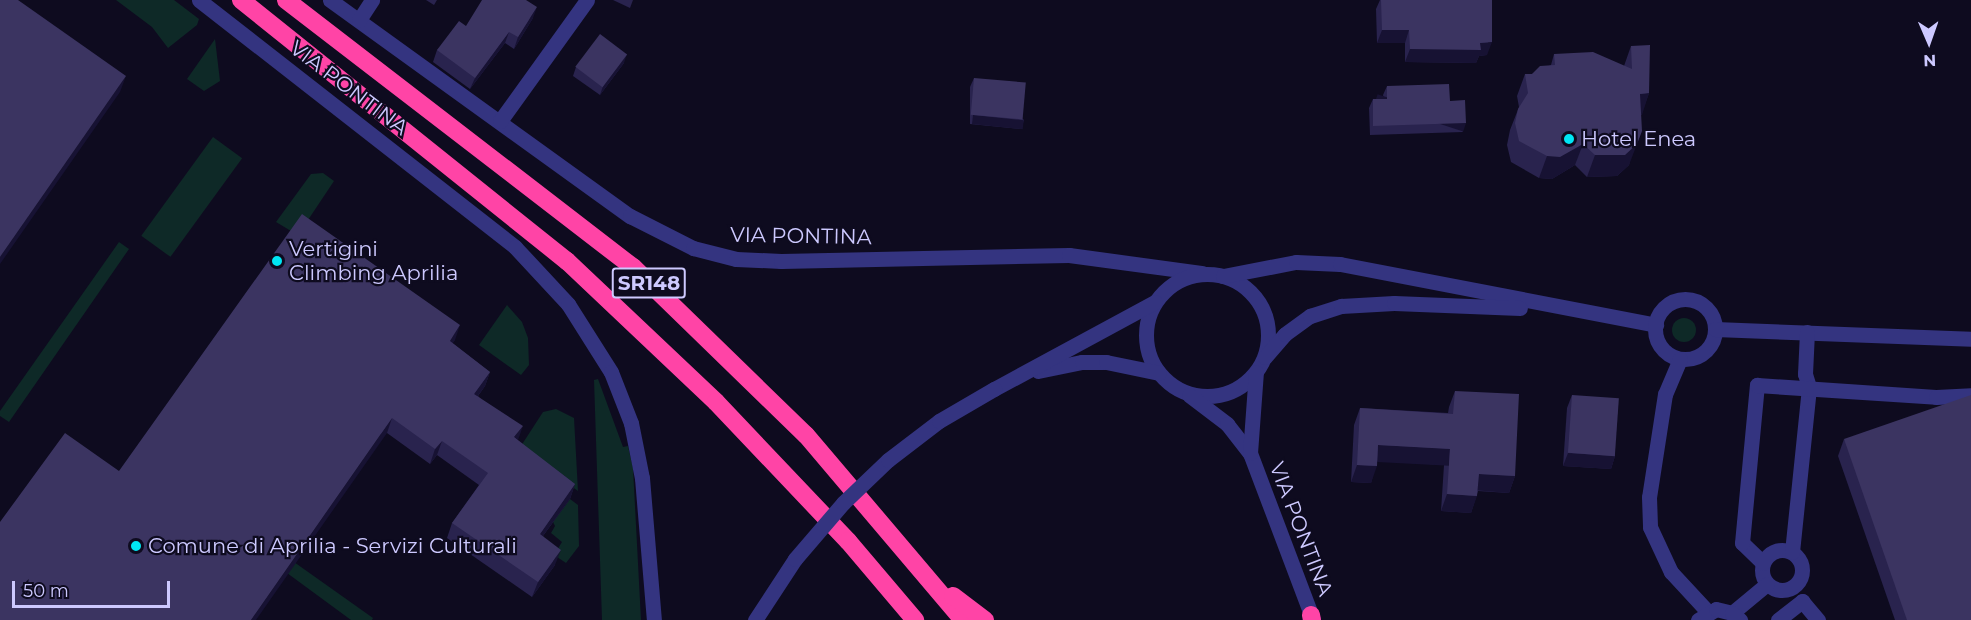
<!DOCTYPE html>
<html>
<head>
<meta charset="utf-8">
<style>
  body { margin:0 }
  #map { position:relative; width:1971px; height:620px; overflow:hidden; background:#0e0b1f; font-family:Montserrat,sans-serif }
  div>[style] { position:absolute }
  .green>* { inset:0; background:#0e2927; transform-origin:0 0 }
  .round { border-radius:50% }
  .minor>* { height:15px; margin:-7.5px; padding:0 7.5px; transform-origin:7.5px; border-radius:7.5px; background:#343480 }
  .minor>.ring { margin:-7.5px; padding:0; box-sizing:content-box; background:none; border:15px solid #343480; border-radius:50% }
  .highway>* { height:18px; margin:-9px; padding:0 9px; transform-origin:9px; border-radius:9px; background:#ff44a6 }
  .minor-bridge>* { height:15px; margin:-7.5px; padding:0 7.5px; transform-origin:7.5px; border-radius:7.5px; background:#343480 }
  .wall>* { inset:0; background:#29234e }
  .shaded-wall>* { inset:0; background:#171233; transform-origin:0 0 }
  .building>* { inset:0; background:#3b3461; transform-origin:0 0 }
  .dots>* { width:16px; height:16px; translate:-50% -50%; box-sizing:border-box; border:3px solid #0e0b1f; border-radius:50% }
  span { translate:-50% -50%; white-space:nowrap; text-align:center; line-height:1.15; -webkit-text-stroke:4.5px #0e0b1f; paint-order:stroke }
  .shield-label span { padding:2px 4px; background:#0e0b1f; border:2px solid; border-radius:4px; -webkit-text-stroke-width:0 }
  .shield-label { font-size:20px; color:#cdc9ff; font-weight:700 }
  .street-label { font-size:21px; color:#cdc9ff }
  .poi-label { font-size:21px; color:#cdc9ff }
  .left { translate:0 -50%; text-align:left }
  .north { position:absolute; left:1899px; top:12px; width:60px; height:60px; -webkit-text-stroke:4px #0e0b1f; paint-order:stroke; rotate:178deg; font-size:16px; font-weight:700; line-height:24px; text-align:center; color:#cdc9ff }
  .north::after { content:''; display:block; margin:auto; width:21px; height:27px; background:#cdc9ff; clip-path:polygon(50% 0,100% 100%,50% 72%,0 100%) }
  .scale { position:absolute; left:12px; top:581px; width:158px; height:27px; box-sizing:border-box; border:3px solid #cdc9ff; border-top:0; padding-left:8px; font-size:18px; line-height:21px; white-space:nowrap; color:#cdc9ff; -webkit-text-stroke:4px #0e0b1f; paint-order:stroke }
</style>
</head>
<body>
<div id="map">
  <div class="green">
    <div style="clip-path:polygon(116px 0,174px 0,199px 19px,197px 25px,168px 48px,152px 27px)"></div>
    <div style="clip-path:polygon(215px 39px,220px 81px,204px 91px,187px 79px)"></div>
    <div style="left:213px;top:137px;width:36px;height:122px;rotate:36deg"></div>
    <div style="clip-path:polygon(323px 173px,334px 181px,304px 226px,291px 231px,276px 222px,311px 174px)"></div>
    <div style="clip-path:polygon(119px 242px,129px 249px,9px 422px,0 416px,0 411px)"></div>
    <div style="clip-path:polygon(507px 305px,522px 322px,528px 338px,529px 365px,521px 375px,479px 345px)"></div>
    <div class="round" style="left:1672px;top:318px;width:24px;height:24px"></div>
    <div style="clip-path:polygon(598px 379px,623px 447px,628px 446px,633px 468px,641px 620px,602px 620px,594px 380px)"></div>
    <div style="clip-path:polygon(556px 409px,574px 418px,578px 491px,519px 449px,543px 412px)"></div>
    <div style="clip-path:polygon(570px 499px,578px 505px,579px 546px,566px 563px,554px 555px,562px 542px,551px 533px,555px 526px,553px 522px)"></div>
    <div style="clip-path:polygon(294px 562px,373px 618px,372px 620px,351px 620px,287px 573px)"></div>
  </div>
  <div class="minor">
    <div style="left:199px;top:0;width:401px;rotate:38deg"></div>
    <div style="left:515px;top:247px;width:78px;rotate:47.1deg"></div>
    <div style="left:568px;top:304px;width:80px;rotate:57.7deg"></div>
    <div style="left:611px;top:372px;width:55px;rotate:68.6deg"></div>
    <div style="left:631px;top:423px;width:56px;rotate:78.7deg"></div>
    <div style="left:642px;top:478px;width:143px;rotate:85.2deg"></div>
    <div style="left:330px;top:0;width:370px;rotate:35.8deg"></div>
    <div style="left:630px;top:216px;width:71px;rotate:26.9deg"></div>
    <div style="left:693px;top:248px;width:44px;rotate:14.3deg"></div>
    <div style="left:736px;top:259px;width:45px;rotate:2.5deg"></div>
    <div style="left:781px;top:261px;width:288px;rotate:-1.2deg"></div>
    <div style="left:1069px;top:255px;width:135px;rotate:7.7deg"></div>
    <div style="left:359px;top:20px;width:24px;rotate:-57deg"></div>
    <div style="left:500px;top:121px;width:149px;rotate:-54.3deg"></div>
    <div class="ring" style="left:1146px;top:274px;width:107px;height:107px"></div>
    <div style="left:1223px;top:276px;width:74px;rotate:-10.9deg"></div>
    <div style="left:1296px;top:262px;width:44px;rotate:2.6deg"></div>
    <div style="left:1340px;top:264px;width:322px;rotate:10.9deg"></div>
    <div class="ring" style="left:1655px;top:299px;width:45px;height:45px"></div>
    <div style="left:1715px;top:329px;width:256px;rotate:2.2deg"></div>
    <div style="left:1265px;top:357px;width:30px;rotate:-49deg"></div>
    <div style="left:1285px;top:334px;width:31px;rotate:-36deg"></div>
    <div style="left:1310px;top:316px;width:33px;rotate:-18deg"></div>
    <div style="left:1341px;top:306px;width:53px;rotate:-3.2deg"></div>
    <div style="left:1394px;top:303px;width:126px;rotate:2.3deg"></div>
    <div style="left:1680px;top:359px;width:38px;rotate:113deg"></div>
    <div style="left:1665px;top:394px;width:104px;rotate:98.8deg"></div>
    <div style="left:1649px;top:497px;width:30px;rotate:88deg"></div>
    <div style="left:1650px;top:527px;width:50px;rotate:65deg"></div>
    <div style="left:1671px;top:572px;width:54px;rotate:47.2deg"></div>
    <div style="left:1038px;top:371px;width:45px;rotate:-11.6deg"></div>
    <div style="left:1082px;top:362px;width:24px"></div>
    <div style="left:1106px;top:362px;width:54px;rotate:11.7deg"></div>
    <div style="left:994px;top:389px;width:183px;rotate:-28.4deg"></div>
    <div style="left:1189px;top:395px;width:48px;rotate:37.3deg"></div>
    <div style="left:1227px;top:424px;width:37px;rotate:52deg"></div>
    <div style="left:1250px;top:453px;width:178px;rotate:69.3deg"></div>
    <div style="left:1250px;top:453px;width:81px;rotate:-85.8deg"></div>
    <div class="ring" style="left:1762px;top:550px;width:25px;height:25px"></div>
    <div style="left:1792px;top:552px;width:166px;rotate:-84.1deg"></div>
    <div style="left:1809px;top:387px;width:14px;rotate:-107deg"></div>
    <div style="left:1805px;top:374px;width:42px;rotate:-87.3deg"></div>
    <div style="left:1763px;top:563px;width:29px;rotate:-136deg"></div>
    <div style="left:1742px;top:543px;width:159px;rotate:-84.6deg"></div>
    <div style="left:1757px;top:385px;width:179px;rotate:3.8deg"></div>
    <div style="left:1936px;top:397px;width:35px;rotate:-3deg"></div>
    <div style="left:1732px;top:613px;width:45px;rotate:-39.6deg"></div>
    <div style="left:1698px;top:620px;width:21px;rotate:-31deg"></div>
    <div style="left:1716px;top:609px;width:16px;rotate:14deg"></div>
    <div style="left:1732px;top:613px;width:11px;rotate:41deg"></div>
    <div style="left:1778px;top:620px;width:31px;rotate:-38deg"></div>
    <div style="left:1802px;top:601px;width:25px;rotate:50deg"></div>
  </div>
  <div class="highway">
    <div style="left:241px;top:0;width:418px;rotate:38.7deg"></div>
    <div style="left:567px;top:261px;width:205px;rotate:43.4deg"></div>
    <div style="left:716px;top:402px;width:192px;rotate:46.5deg"></div>
    <div style="left:848px;top:541px;width:104px;rotate:49.7deg"></div>
    <div style="left:286px;top:0;width:438px;rotate:37.6deg"></div>
    <div style="left:633px;top:267px;width:241px;rotate:44.2deg"></div>
    <div style="left:806px;top:435px;width:243px;rotate:49.7deg"></div>
    <div style="left:953px;top:596px;width:40px;rotate:37deg"></div>
    <div style="left:1311px;top:615px;width:5px;rotate:79deg"></div>
  </div>
  <div class="minor-bridge">
    <div style="left:755px;top:620px;width:73px;rotate:-56.7deg"></div>
    <div style="left:795px;top:559px;width:74px;rotate:-49.4deg"></div>
    <div style="left:843px;top:503px;width:62px;rotate:-43.7deg"></div>
    <div style="left:888px;top:460px;width:64px;rotate:-37.4deg"></div>
    <div style="left:939px;top:421px;width:64px;rotate:-30.2deg"></div>
  </div>
  <div class="wall">
    <div style="clip-path:polygon(426px 0,437px 0,434px 5px)"></div>
    <div style="clip-path:polygon(613px 0,633px 0,630px 8px)"></div>
    <div style="clip-path:polygon(1380px 0,1492px 0,1487px 55px,1479px 56px,1476px 63px,1405px 62px,1405px 43px,1377px 43px,1376px 9px)"></div>
    <div style="clip-path:polygon(533px 18px,514px 49px,505px 43px,470px 89px,433px 62px,437px 50px,466px 26px)"></div>
    <div style="clip-path:polygon(1631px 46px,1649px 93px,1641px 115px,1629px 165px,1617px 176px,1587px 177px,1575px 165px,1552px 179px,1539px 178px,1511px 162px,1507px 145px,1510px 130px,1519px 107px,1517px 96px,1525px 74px,1532px 74px,1551px 65px,1554px 54px,1624px 66px)"></div>
    <div style="clip-path:polygon(624px 63px,600px 95px,573px 76px,576px 67px)"></div>
    <div style="clip-path:polygon(974px 78px,1024px 120px,1021px 129px,970px 124px,970px 87px)"></div>
    <div style="clip-path:polygon(1387px 86px,1450px 101px,1463px 132px,1370px 135px,1369px 108px,1373px 99px,1384px 99px,1383px 95px)"></div>
    <div style="clip-path:polygon(455px 340px,452px 343px,490px 372px,485px 386px,478px 396px,518px 441px,575px 484px,570px 499px,543px 536px,555px 565px,532px 597px,447px 538px,452px 523px,479px 485px,437px 455px,430px 464px,387px 433px,119px 471px)"></div>
    <div style="clip-path:polygon(1455px 391px,1515px 476px,1509px 493px,1478px 491px,1471px 513px,1441px 511px,1444px 465px,1377px 461px,1371px 483px,1351px 482px,1354px 425px,1360px 408px,1448px 413px,1449px 407px)"></div>
    <div style="clip-path:polygon(1572px 395px,1615px 456px,1611px 469px,1563px 466px,1567px 408px)"></div>
    <div style="clip-path:polygon(1844px 439px,1971px 620px,1895px 620px,1838px 456px)"></div>
  </div>
  <div class="shaded-wall">
    <div style="clip-path:polygon(537px 7px,533px 18px,514px 49px,518px 37px)"></div>
    <div style="clip-path:polygon(1382px 30px,1409px 30px,1405px 43px,1377px 43px)"></div>
    <div style="clip-path:polygon(509px 32px,505px 43px,470px 89px,475px 78px)"></div>
    <div style="clip-path:polygon(1492px 42px,1487px 55px,1479px 56px,1476px 63px,1405px 62px,1410px 49px)"></div>
    <div style="clip-path:polygon(627px 54px,624px 63px,600px 95px,603px 86px)"></div>
    <div style="clip-path:polygon(126px 76px,120px 92px,0 264px,0 257px)"></div>
    <div style="clip-path:polygon(1649px 93px,1642px 115px,1632px 116px,1640px 94px)"></div>
    <div style="left:973px;top:115px;width:51px;height:9px;rotate:6deg"></div>
    <div style="left:1466px;top:123px;width:9px;height:93px;rotate:108deg"></div>
    <div style="clip-path:polygon(1642px 131px,1629px 165px,1617px 176px,1587px 177px,1595px 155px)"></div>
    <div style="clip-path:polygon(1583px 144px,1575px 165px,1552px 179px,1539px 178px,1547px 156px)"></div>
    <div style="clip-path:polygon(460px 325px,455px 340px,444px 356px,450px 341px)"></div>
    <div style="clip-path:polygon(490px 372px,485px 386px,469px 408px,474px 394px)"></div>
    <div style="clip-path:polygon(392px 418px,387px 433px,256px 620px,251px 620px)"></div>
    <div style="clip-path:polygon(523px 426px,518px 440px,514px 437px)"></div>
    <div style="clip-path:polygon(442px 441px,437px 455px,430px 464px,435px 449px)"></div>
    <div style="left:1378px;top:445px;width:72px;height:17px;rotate:3deg"></div>
    <div style="clip-path:polygon(1568px 453px,1615px 456px,1611px 469px,1563px 466px)"></div>
    <div style="clip-path:polygon(1357px 465px,1377px 466px,1371px 483px,1351px 482px)"></div>
    <div style="clip-path:polygon(1479px 474px,1515px 476px,1509px 493px,1473px 490px)"></div>
    <div style="clip-path:polygon(575px 484px,570px 499px,534px 548px,540px 534px)"></div>
    <div style="clip-path:polygon(1447px 494px,1477px 496px,1471px 513px,1441px 511px)"></div>
    <div style="clip-path:polygon(561px 550px,555px 565px,532px 597px,538px 582px)"></div>
  </div>
  <div class="building">
    <div style="clip-path:polygon(0 0,18px 0,126px 76px,0 257px)"></div>
    <div style="clip-path:polygon(482px 0,526px 0,537px 7px,518px 37px,509px 32px,475px 78px,437px 50px,459px 21px,466px 26px)"></div>
    <div style="clip-path:polygon(1381px 0,1492px 0,1492px 42px,1480px 43px,1481px 50px,1410px 49px,1409px 30px,1382px 30px)"></div>
    <div style="left:600px;top:34px;width:34px;height:41px;rotate:37deg"></div>
    <div style="clip-path:polygon(1650px 45px,1649px 93px,1640px 94px,1642px 131px,1637px 144px,1625px 155px,1595px 155px,1583px 144px,1560px 157px,1547px 156px,1519px 141px,1515px 123px,1518px 109px,1528px 93px,1525px 74px,1532px 74px,1540px 66px,1555px 65px,1554px 54px,1593px 52px,1632px 69px,1631px 46px)"></div>
    <div style="left:974px;top:78px;width:52px;height:37px;rotate:5deg"></div>
    <div style="clip-path:polygon(1449px 84px,1450px 101px,1465px 100px,1466px 123px,1373px 126px,1373px 99px,1387px 99px,1387px 86px)"></div>
    <div style="clip-path:polygon(302px 214px,460px 325px,450px 341px,490px 372px,474px 394px,523px 426px,514px 437px,575px 484px,540px 534px,561px 550px,538px 582px,452px 523px,488px 473px,442px 441px,435px 449px,392px 418px,251px 620px,0 620px,0 522px,65px 433px,119px 471px)"></div>
    <div style="clip-path:polygon(1455px 391px,1519px 394px,1515px 476px,1479px 474px,1477px 496px,1447px 494px,1450px 449px,1378px 445px,1377px 466px,1357px 465px,1360px 408px,1453px 414px)"></div>
    <div style="left:1572px;top:395px;width:47px;height:58px;rotate:4deg"></div>
    <div style="clip-path:polygon(1971px 395px,1971px 620px,1907px 620px,1844px 439px)"></div>
  </div>
  <div class="dots">
    <div style="left:1569px;top:139px;background:#00e6f4"></div>
    <div style="left:277px;top:261px;background:#00e6f4"></div>
    <div style="left:136px;top:546px;background:#00e6f4"></div>
  </div>
  <div class="shield-label">
    <span style="left:649px;top:283px">SR148</span>
  </div>
  <div class="street-label">
    <span style="left:349px;top:88px;rotate:37deg">VIA PONTINA</span>
    <span style="left:801px;top:236px;rotate:1deg">VIA PONTINA</span>
    <span style="left:1301px;top:529px;rotate:69deg">VIA PONTINA</span>
  </div>
  <div class="poi-label">
    <span class="left" style="left:1581px;top:139px">Hotel Enea</span>
    <span class="left" style="left:289px;top:261px">Vertigini<br>Climbing Aprilia</span>
    <span class="left" style="left:148px;top:546px">Comune di Aprilia - Servizi Culturali</span>
  </div>
  <div class="north">N</div>
  <div class="scale">50 m</div>
</div>
</body>
</html>
